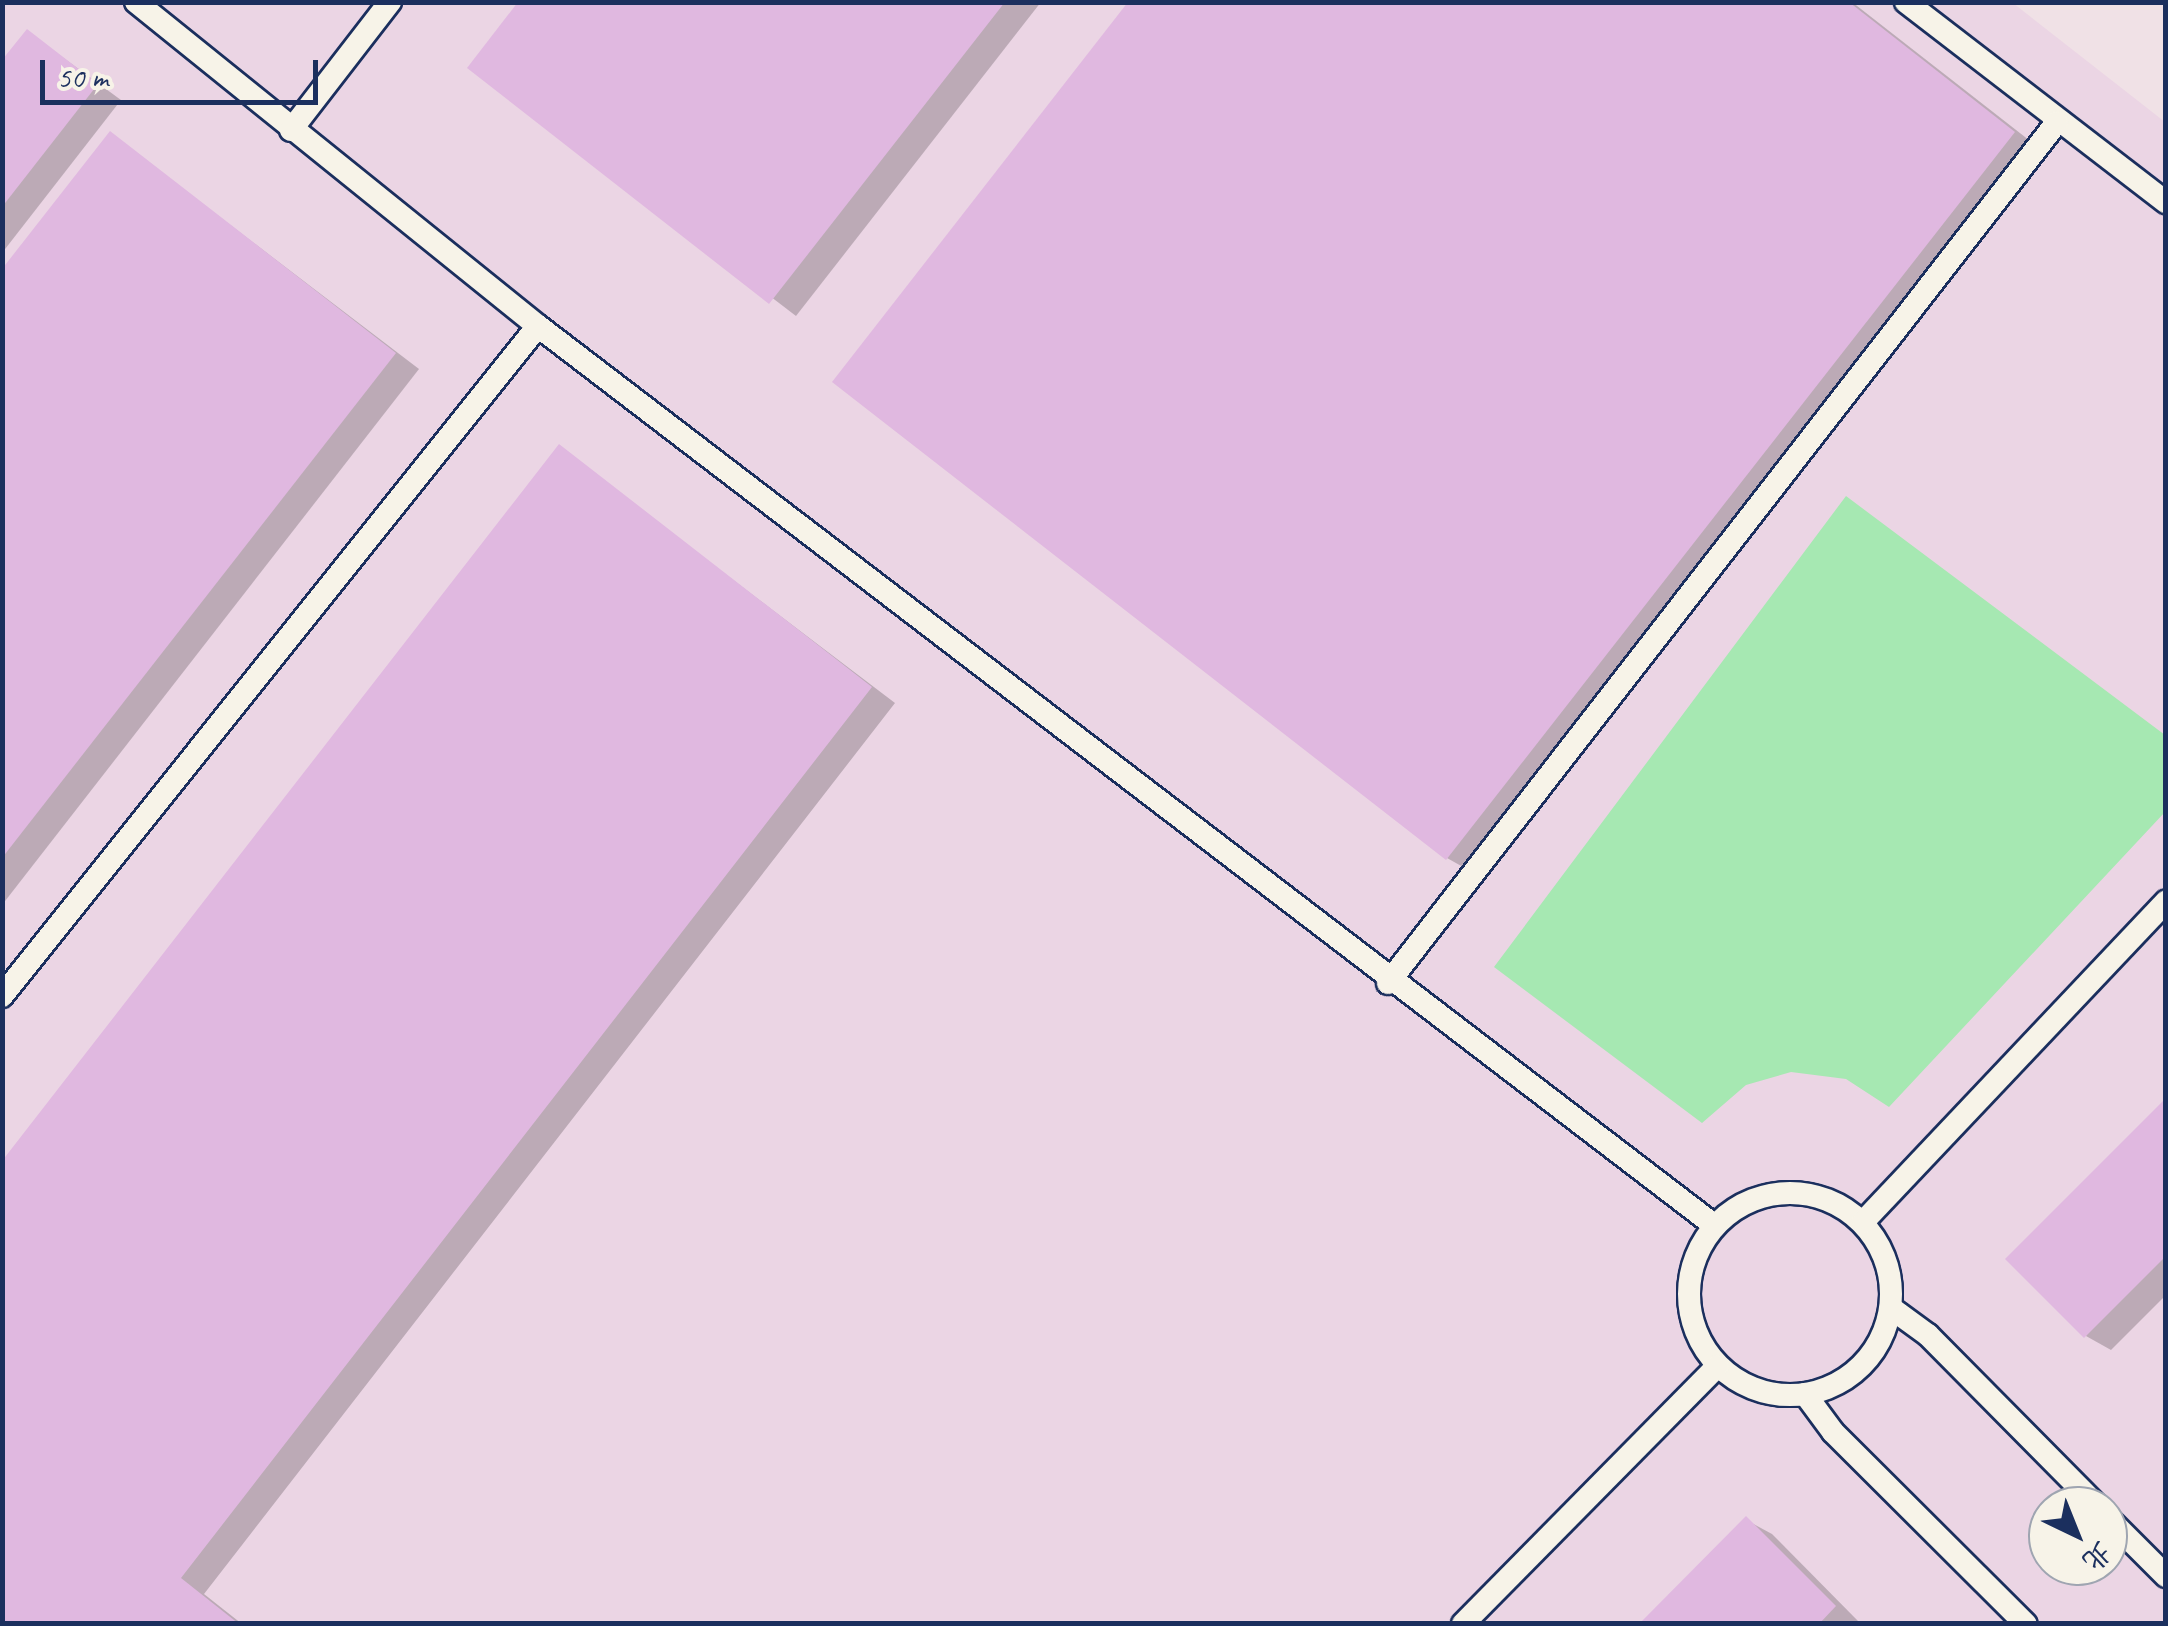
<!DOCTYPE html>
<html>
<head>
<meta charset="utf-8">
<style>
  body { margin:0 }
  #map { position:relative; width:2168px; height:1626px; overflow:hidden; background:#f0e1e6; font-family:Caveat,"LXGW WenKai TC",sans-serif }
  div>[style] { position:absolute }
  .built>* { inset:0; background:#ebd5e4 }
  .green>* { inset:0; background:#a6e8b2 }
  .shadow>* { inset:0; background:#0003 }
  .building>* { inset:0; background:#e0b8e0 }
  .roads { filter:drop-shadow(2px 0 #1b2f5e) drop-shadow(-2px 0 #1b2f5e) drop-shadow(0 2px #1b2f5e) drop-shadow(0 -2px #1b2f5e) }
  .lane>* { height:22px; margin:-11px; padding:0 11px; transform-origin:11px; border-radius:11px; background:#f7f3e8 }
  .lane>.ring { margin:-11px; padding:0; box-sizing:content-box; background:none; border:22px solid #f7f3e8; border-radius:50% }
  span { translate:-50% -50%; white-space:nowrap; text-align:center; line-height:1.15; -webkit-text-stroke:8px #f7f3e8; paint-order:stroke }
  .frame { position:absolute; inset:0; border:5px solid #1b2f5e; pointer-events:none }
  .north { position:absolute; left:2028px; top:1486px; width:100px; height:100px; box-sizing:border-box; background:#f7f3e8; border:2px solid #9fa5b1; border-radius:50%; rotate:137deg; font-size:28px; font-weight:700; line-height:40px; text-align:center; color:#1b2f5e }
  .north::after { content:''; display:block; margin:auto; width:35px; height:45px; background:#1b2f5e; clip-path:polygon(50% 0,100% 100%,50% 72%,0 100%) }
  .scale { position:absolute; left:40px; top:60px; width:278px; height:45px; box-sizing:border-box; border:5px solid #1b2f5e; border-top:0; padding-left:12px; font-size:30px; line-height:35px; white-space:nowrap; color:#1b2f5e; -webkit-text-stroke:8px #f7f3e8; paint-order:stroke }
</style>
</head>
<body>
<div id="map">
  <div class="built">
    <div style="clip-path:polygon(evenodd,3px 3px,2013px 3px,2165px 122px,2165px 1623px,3px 1624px,3px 3px,2048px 1506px,2108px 1506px,2108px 1566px,2048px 1566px,2048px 1506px)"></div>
  </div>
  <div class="green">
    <div style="clip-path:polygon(1846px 496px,2165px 735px,2165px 812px,1889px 1107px,1846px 1079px,1791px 1072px,1746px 1085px,1702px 1123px,1494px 967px)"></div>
  </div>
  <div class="shadow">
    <div style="clip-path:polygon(522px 2px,1041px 2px,796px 316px,471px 68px)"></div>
    <div style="clip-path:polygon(1131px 2px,1852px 2px,2038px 147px,1472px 872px,1447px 858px)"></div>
    <div style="clip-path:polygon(28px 32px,121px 100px,2px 253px,2px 64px)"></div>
    <div style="clip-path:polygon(111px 134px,419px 369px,2px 905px,2px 274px)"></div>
    <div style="clip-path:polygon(559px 448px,895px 703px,204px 1594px,242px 1624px,2px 1624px)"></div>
    <div style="clip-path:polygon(2166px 1102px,2166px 1295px,2111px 1350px,2086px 1336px)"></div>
    <div style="clip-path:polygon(1746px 1520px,1772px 1534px,1859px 1622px,1643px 1624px)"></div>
  </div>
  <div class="building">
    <div style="clip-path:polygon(518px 2px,1005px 2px,769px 304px,467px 68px)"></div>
    <div style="clip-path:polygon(1128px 2px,1849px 2px,2015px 132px,1446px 860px,832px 382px)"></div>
    <div style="clip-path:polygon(27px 29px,98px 84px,2px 207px,2px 60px)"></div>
    <div style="clip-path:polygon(110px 131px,396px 353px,2px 858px,2px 269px)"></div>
    <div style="clip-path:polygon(559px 444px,872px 687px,181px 1578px,239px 1624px,2px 1624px,2px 1161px)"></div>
    <div style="clip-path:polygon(2166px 1098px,2166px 1256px,2084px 1338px,2005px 1259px)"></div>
    <div style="clip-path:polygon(1746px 1516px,1836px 1606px,1819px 1624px,1639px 1624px)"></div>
  </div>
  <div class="roads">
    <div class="lane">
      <div style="left:136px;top:2px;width:516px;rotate:38.87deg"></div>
      <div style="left:538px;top:326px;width:1480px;rotate:37.4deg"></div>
      <div style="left:1906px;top:2px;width:328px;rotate:37.6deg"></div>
      <div style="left:291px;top:130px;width:162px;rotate:-52.3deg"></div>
      <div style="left:1388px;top:983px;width:1090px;rotate:-52.15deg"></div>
      <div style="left:2px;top:996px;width:858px;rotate:-51.34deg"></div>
      <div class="ring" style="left:1689px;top:1193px;width:180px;height:180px"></div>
      <div style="left:1863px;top:1222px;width:441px;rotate:-46.6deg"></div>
      <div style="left:1891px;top:1308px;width:46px;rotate:36.1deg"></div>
      <div style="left:1928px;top:1335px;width:240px;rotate:45.3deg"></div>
      <div style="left:1805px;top:1394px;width:47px;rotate:53.6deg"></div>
      <div style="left:1833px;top:1432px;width:272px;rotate:44.9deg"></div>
      <div style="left:2108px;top:1518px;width:82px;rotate:45deg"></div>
      <div style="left:1463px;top:1624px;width:362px;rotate:-45.4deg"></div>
    </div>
  </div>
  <div class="frame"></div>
  <div class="north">北</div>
  <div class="scale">50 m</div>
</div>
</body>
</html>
